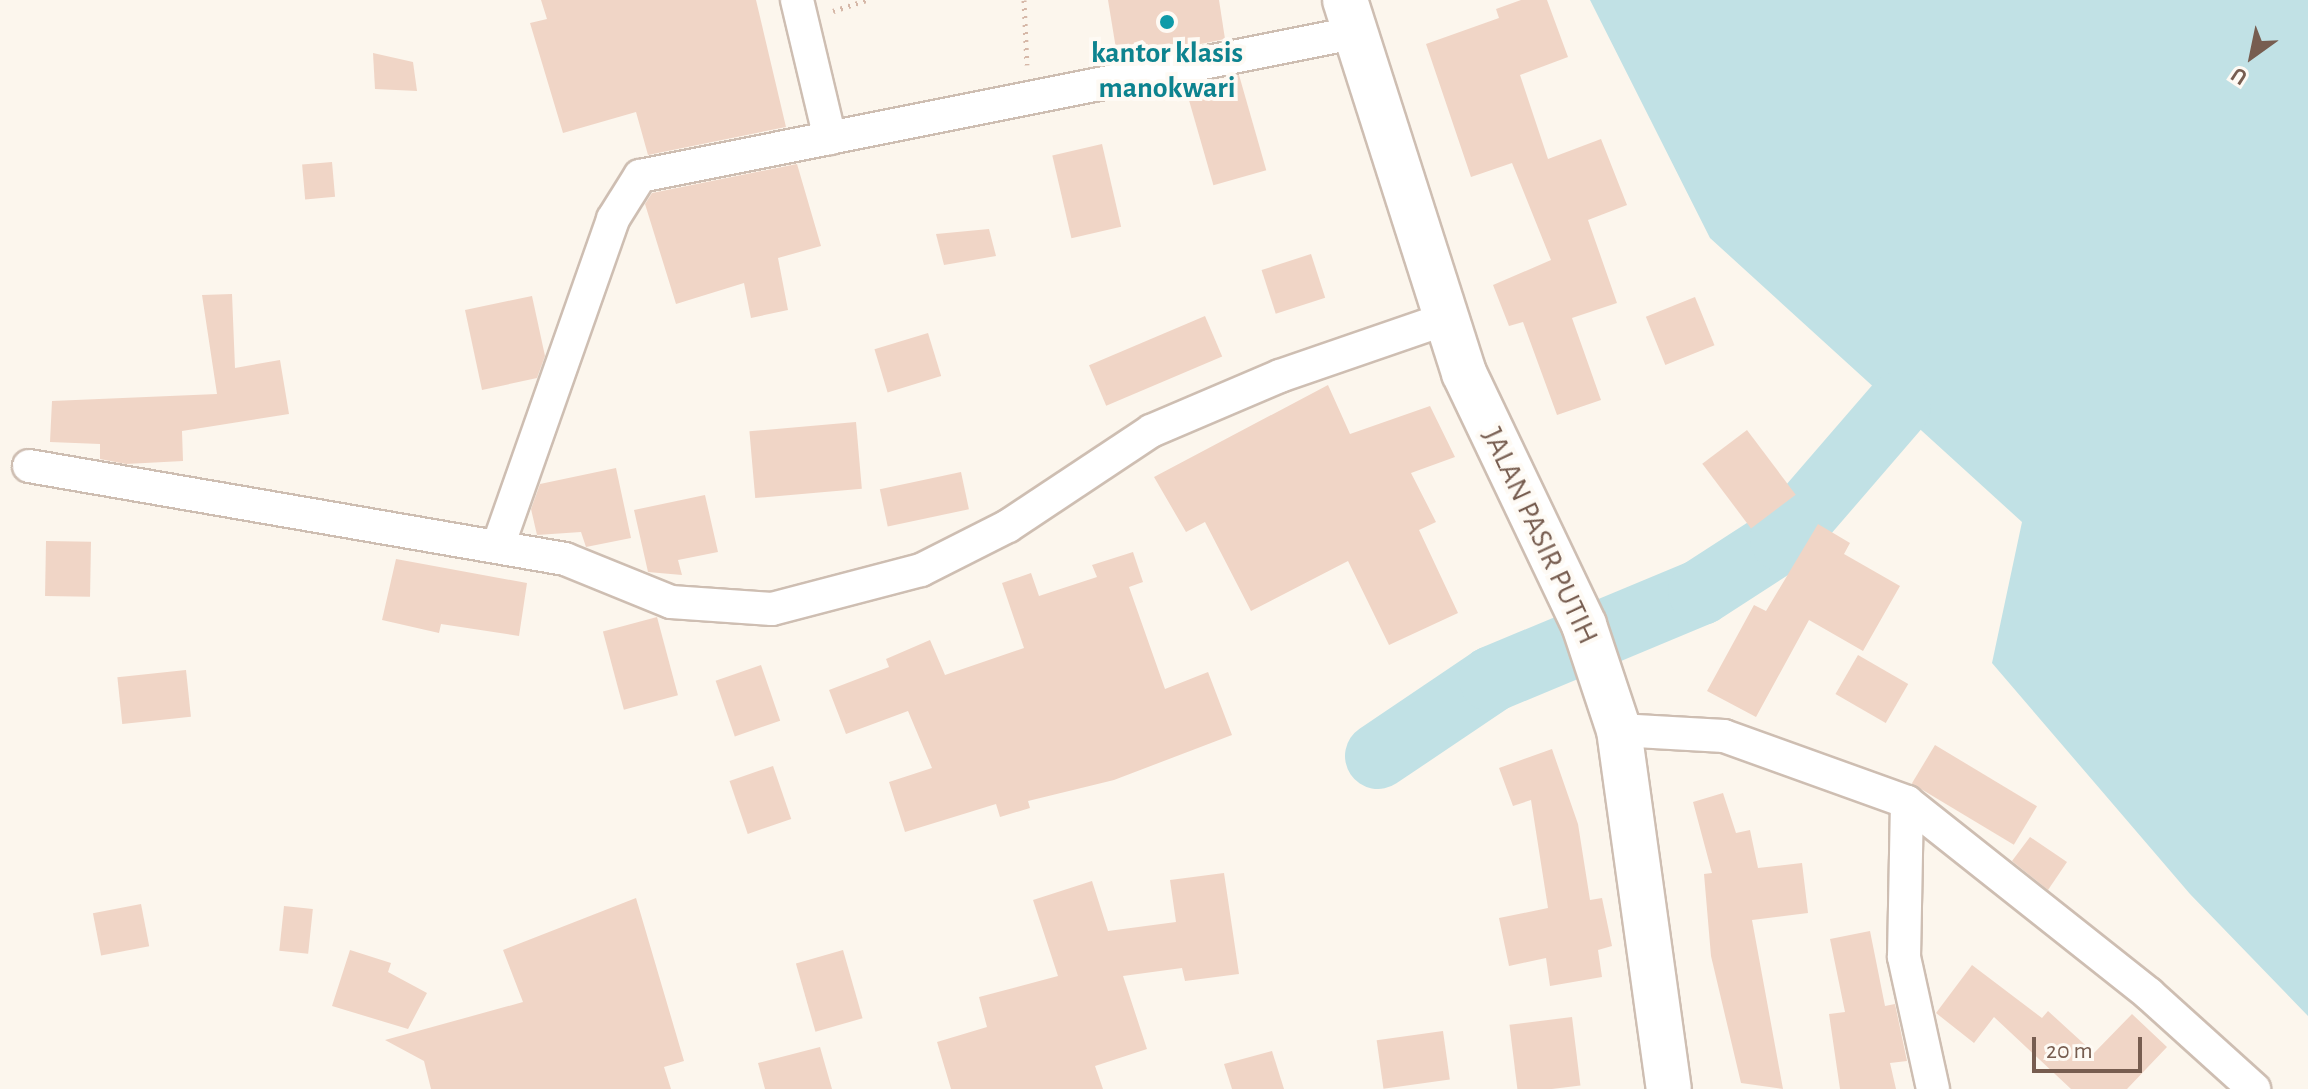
<!DOCTYPE html>
<html>
<head>
<meta charset="utf-8">
<style>
  body { margin:0 }
  #map { position:relative; width:2308px; height:1089px; overflow:hidden; background:#fcf6ed; font-family:"Alegreya Sans",sans-serif }
  div>[style] { position:absolute }
  .water>* { inset:0; background:#c1e1e5 }
  .river>* { height:66px; margin:-33px; padding:0 33px; transform-origin:33px; border-radius:33px; background:#c1e1e5 }
  .building>* { inset:0; background:#f0d5c6; transform-origin:0 0 }
  .path>* { height:5px; margin-top:-2.5px; transform-origin:0; background:repeating-linear-gradient(90deg,#d6b8a8 0 2px,transparent 0 8px) }
  .roads { filter:drop-shadow(2px 0 #cebeb2) drop-shadow(-2px 0 #cebeb2) drop-shadow(0 2px #cebeb2) drop-shadow(0 -2px #cebeb2) }
  .street>* { height:32px; margin:-16px; padding:0 16px; transform-origin:16px; border-radius:16px; background:#fff }
  .secondary>* { height:44px; margin:-22px; padding:0 22px; transform-origin:22px; border-radius:22px; background:#fff }
  .dots>* { width:22px; height:22px; translate:-50% -50%; box-sizing:border-box; border:4px solid #fefaf4; border-radius:50% }
  span { translate:-50% -50%; white-space:nowrap; text-align:center; line-height:1.15; -webkit-text-stroke:8px #fefaf4; paint-order:stroke }
  .culture-label { font-size:30px; color:#0d838f; font-weight:700 }
  .street-label { font-size:30px; color:#775d50 }
  .north { position:absolute; left:2212px; top:16px; width:80px; height:80px; -webkit-text-stroke:6px #fefaf4; paint-order:stroke; rotate:213deg; font-size:22px; font-weight:700; line-height:32px; text-align:center; color:#775d50 }
  .north::after { content:''; display:block; margin:auto; width:28px; height:36px; background:#775d50; clip-path:polygon(50% 0,100% 100%,50% 72%,0 100%) }
  .scale { position:absolute; left:2032px; top:1037px; width:110px; height:36px; box-sizing:border-box; border:4px solid #775d50; border-top:0; padding-left:10px; font-size:24px; line-height:28px; white-space:nowrap; color:#775d50; -webkit-text-stroke:6px #fefaf4; paint-order:stroke }
</style>
</head>
<body>
<div id="map">
  <div class="water">
    <div style="clip-path:polygon(1590px 0,2308px 0,2308px 1016px,2190px 894px,1992px 663px,2022px 522px,1710px 238px)"></div>
  </div>
  <div class="river">
    <div style="left:1378px;top:756px;width:138px;rotate:-34deg"></div>
    <div style="left:1492px;top:679px;width:226px;rotate:-22.6deg"></div>
    <div style="left:1701px;top:592px;width:98px;rotate:-32.9deg"></div>
    <div style="left:1783px;top:539px;width:176px;rotate:-49.2deg"></div>
  </div>
  <div class="building">
    <div style="clip-path:polygon(541px 0,756px 0,786px 127px,648px 155px,636px 112px,563px 133px,530px 23px,547px 19px)"></div>
    <div style="clip-path:polygon(1108px 0,1219px 0,1225px 39px,1118px 61px)"></div>
    <div style="clip-path:polygon(1521px 0,1547px 0,1568px 57px,1520px 75px,1548px 159px,1601px 139px,1627px 205px,1588px 220px,1617px 303px,1572px 318px,1601px 400px,1557px 415px,1523px 322px,1509px 326px,1493px 285px,1551px 260px,1512px 163px,1471px 177px,1426px 44px,1499px 18px,1496px 9px)"></div>
    <div style="clip-path:polygon(373px 53px,413px 62px,417px 91px,375px 89px)"></div>
    <div style="left:1239px;top:75px;width:99px;height:55px;rotate:74deg"></div>
    <div style="left:1102px;top:144px;width:85px;height:51px;rotate:77deg"></div>
    <div style="left:332px;top:162px;width:35px;height:30px;rotate:85deg"></div>
    <div style="clip-path:polygon(797px 164px,821px 246px,778px 258px,788px 310px,751px 318px,744px 283px,676px 304px,645px 204px,652px 193px)"></div>
    <div style="clip-path:polygon(989px 229px,996px 256px,944px 265px,936px 234px)"></div>
    <div style="left:1311px;top:254px;width:46px;height:52px;rotate:72deg"></div>
    <div style="clip-path:polygon(232px 294px,235px 368px,280px 360px,289px 414px,182px 431px,183px 461px,126px 464px,100px 459px,100px 444px,50px 442px,52px 401px,217px 394px,202px 295px)"></div>
    <div style="clip-path:polygon(532px 296px,545px 356px,537px 378px,482px 390px,465px 310px)"></div>
    <div style="left:1695px;top:297px;width:52px;height:53px;rotate:68deg"></div>
    <div style="left:1205px;top:316px;width:44px;height:126px;rotate:67deg"></div>
    <div style="left:928px;top:333px;width:45px;height:56px;rotate:73deg"></div>
    <div style="clip-path:polygon(1328px 385px,1350px 434px,1430px 406px,1455px 457px,1411px 473px,1436px 522px,1419px 530px,1458px 613px,1389px 645px,1348px 561px,1251px 611px,1205px 522px,1186px 532px,1154px 477px)"></div>
    <div style="left:856px;top:422px;width:67px;height:107px;rotate:85deg"></div>
    <div style="left:1747px;top:430px;width:81px;height:56px;rotate:53deg"></div>
    <div style="clip-path:polygon(616px 468px,631px 538px,586px 547px,581px 532px,537px 535px,531px 509px,540px 484px)"></div>
    <div style="left:961px;top:472px;width:38px;height:83px;rotate:78deg"></div>
    <div style="clip-path:polygon(705px 495px,718px 552px,678px 560px,682px 575px,648px 572px,634px 510px)"></div>
    <div style="clip-path:polygon(1818px 524px,1850px 543px,1844px 554px,1900px 586px,1863px 651px,1809px 620px,1756px 717px,1707px 691px,1754px 605px,1766px 611px)"></div>
    <div style="left:46px;top:541px;width:45px;height:55px;rotate:1deg"></div>
    <div style="clip-path:polygon(1133px 552px,1143px 582px,1129px 587px,1165px 689px,1208px 672px,1232px 735px,1114px 780px,1028px 801px,1030px 808px,1000px 817px,996px 804px,905px 832px,889px 782px,932px 768px,908px 711px,846px 734px,829px 690px,889px 667px,886px 659px,930px 640px,945px 675px,1024px 648px,1002px 583px,1031px 573px,1039px 596px,1097px 577px,1092px 565px)"></div>
    <div style="clip-path:polygon(396px 559px,527px 583px,519px 636px,441px 624px,439px 633px,382px 620px)"></div>
    <div style="left:657px;top:617px;width:81px;height:56px;rotate:75deg"></div>
    <div style="left:1858px;top:655px;width:58px;height:45px;rotate:30deg"></div>
    <div style="left:761px;top:665px;width:59px;height:48px;rotate:71deg"></div>
    <div style="left:186px;top:670px;width:47px;height:69px;rotate:84deg"></div>
    <div style="left:1935px;top:745px;width:119px;height:45px;rotate:31deg"></div>
    <div style="clip-path:polygon(1552px 749px,1578px 824px,1590px 900px,1602px 898px,1612px 946px,1598px 950px,1602px 977px,1550px 986px,1546px 958px,1509px 966px,1499px 918px,1548px 908px,1531px 800px,1513px 806px,1499px 768px)"></div>
    <div style="left:773px;top:766px;width:56px;height:46px;rotate:71deg"></div>
    <div style="clip-path:polygon(1723px 793px,1736px 833px,1750px 830px,1758px 868px,1802px 863px,1808px 913px,1752px 920px,1783px 1089px,1741px 1083px,1711px 956px,1704px 874px,1712px 873px,1693px 802px)"></div>
    <div style="clip-path:polygon(2030px 837px,2067px 862px,2048px 890px,2012px 861px)"></div>
    <div style="clip-path:polygon(1224px 873px,1239px 974px,1185px 981px,1182px 968px,1123px 976px,1147px 1049px,1095px 1066px,1103px 1089px,951px 1089px,937px 1042px,987px 1027px,979px 997px,1058px 976px,1033px 900px,1092px 881px,1108px 931px,1176px 922px,1170px 880px)"></div>
    <div style="clip-path:polygon(636px 898px,684px 1061px,664px 1067px,671px 1089px,431px 1089px,424px 1061px,385px 1040px,523px 1002px,503px 950px)"></div>
    <div style="left:141px;top:904px;width:43px;height:49px;rotate:79deg"></div>
    <div style="left:284px;top:906px;width:29px;height:45px;rotate:6deg"></div>
    <div style="clip-path:polygon(1870px 931px,1885px 1006px,1895px 1004px,1907px 1061px,1890px 1063px,1896px 1089px,1840px 1089px,1829px 1014px,1845px 1012px,1830px 939px)"></div>
    <div style="clip-path:polygon(350px 950px,391px 963px,388px 972px,427px 993px,408px 1029px,332px 1006px)"></div>
    <div style="left:843px;top:950px;width:71px;height:49px;rotate:74deg"></div>
    <div style="clip-path:polygon(1972px 965px,2042px 1018px,2048px 1011px,2094px 1053px,2132px 1014px,2167px 1047px,2127px 1089px,2071px 1089px,1994px 1017px,1974px 1043px,1936px 1013px)"></div>
    <div style="left:1572px;top:1017px;width:69px;height:63px;rotate:83deg"></div>
    <div style="left:1443px;top:1031px;width:49px;height:67px;rotate:82deg"></div>
    <div style="clip-path:polygon(820px 1047px,832px 1089px,765px 1089px,758px 1063px)"></div>
    <div style="clip-path:polygon(1272px 1051px,1284px 1089px,1232px 1089px,1224px 1064px)"></div>
  </div>
  <div class="path">
    <div style="left:1024px;top:0;width:65px;rotate:87.4deg"></div>
    <div style="left:833px;top:11px;width:35px;rotate:-18deg"></div>
  </div>
  <div class="roads">
    <div class="street">
      <div style="left:797px;top:0;width:142px;rotate:76.6deg"></div>
      <div style="left:29px;top:466px;width:544px;rotate:9.84deg"></div>
      <div style="left:565px;top:559px;width:114px;rotate:22.1deg"></div>
      <div style="left:671px;top:602px;width:101px;rotate:4deg"></div>
      <div style="left:772px;top:609px;width:154px;rotate:-14.7deg"></div>
      <div style="left:921px;top:570px;width:97px;rotate:-26.8deg"></div>
      <div style="left:1008px;top:526px;width:172px;rotate:-33.6deg"></div>
      <div style="left:1151px;top:431px;width:140px;rotate:-23.1deg"></div>
      <div style="left:1280px;top:376px;width:176px;rotate:-19deg"></div>
      <div style="left:498px;top:546px;width:347px;rotate:-70.6deg"></div>
      <div style="left:613px;top:219px;width:51px;rotate:-57.9deg"></div>
      <div style="left:640px;top:176px;width:727px;rotate:-11.34deg"></div>
      <div style="left:1619px;top:730px;width:105px;rotate:3.3deg"></div>
      <div style="left:1724px;top:736px;width:195px;rotate:19.8deg"></div>
      <div style="left:1907px;top:802px;width:309px;rotate:38.4deg"></div>
      <div style="left:2149px;top:994px;width:142px;rotate:42.1deg"></div>
      <div style="left:1907px;top:802px;width:155px;rotate:91.1deg"></div>
      <div style="left:1904px;top:957px;width:135px;rotate:77.6deg"></div>
    </div>
    <div class="secondary">
      <div style="left:1345px;top:0;width:392px;rotate:72.3deg"></div>
      <div style="left:1464px;top:373px;width:279px;rotate:64.5deg"></div>
      <div style="left:1584px;top:625px;width:111px;rotate:71.6deg"></div>
      <div style="left:1619px;top:730px;width:362px;rotate:82.1deg"></div>
    </div>
  </div>
  <div class="dots">
    <div style="left:1167px;top:22px;background:#0f9aa8"></div>
  </div>
  <div class="culture-label">
    <span style="left:1167px;top:70px">kantor klasis<br>manokwari</span>
  </div>
  <div class="street-label">
    <span style="left:1540px;top:536px;rotate:65deg">JALAN PASIR PUTIH</span>
  </div>
  <div class="north">U</div>
  <div class="scale">20 m</div>
</div>
</body>
</html>
